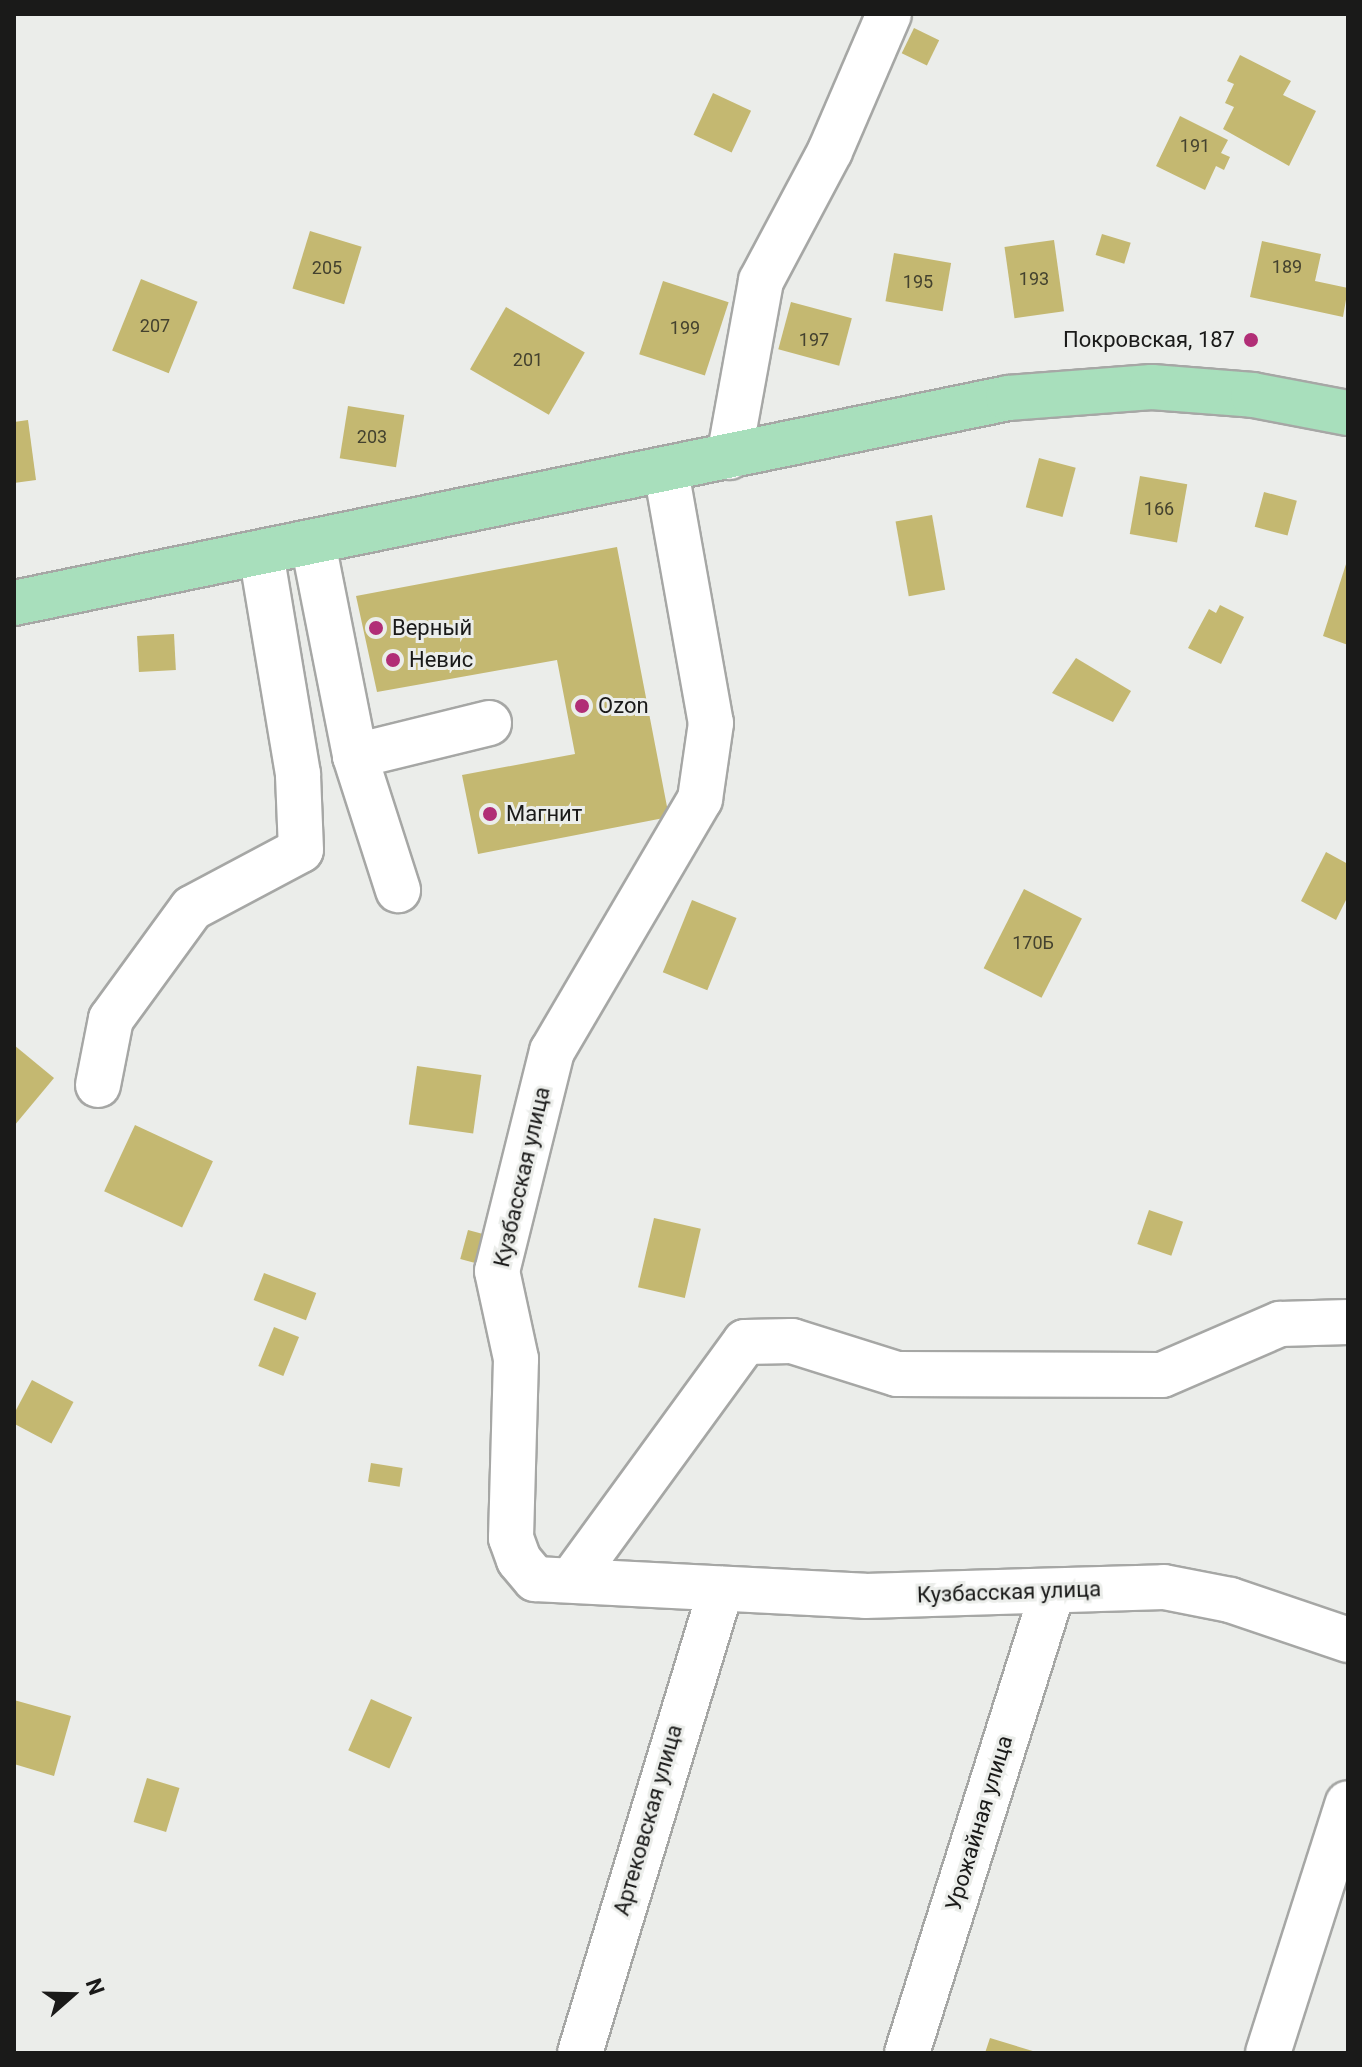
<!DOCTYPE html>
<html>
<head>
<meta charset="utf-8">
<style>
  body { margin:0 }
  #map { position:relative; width:1362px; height:2067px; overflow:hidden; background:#ebedea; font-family:Roboto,sans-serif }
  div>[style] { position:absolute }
  .building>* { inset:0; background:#c4b871; transform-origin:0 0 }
  .roads { filter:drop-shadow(2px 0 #a6a7a5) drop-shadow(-2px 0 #a6a7a5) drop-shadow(0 2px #a6a7a5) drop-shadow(0 -2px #a6a7a5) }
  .minor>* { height:44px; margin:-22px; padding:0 22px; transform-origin:22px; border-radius:22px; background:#fff }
  .major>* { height:44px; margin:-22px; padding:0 22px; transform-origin:22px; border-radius:22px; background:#a8dfbc }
  .dots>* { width:22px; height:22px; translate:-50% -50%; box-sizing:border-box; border:4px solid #ebedea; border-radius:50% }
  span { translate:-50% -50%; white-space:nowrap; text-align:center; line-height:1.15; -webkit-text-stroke:6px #ebedea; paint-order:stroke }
  .number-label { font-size:18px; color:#44422f }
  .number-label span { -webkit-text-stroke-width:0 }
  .poi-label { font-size:22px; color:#1a1a19 }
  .right { translate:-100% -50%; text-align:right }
  .left { translate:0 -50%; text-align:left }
  .street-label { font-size:22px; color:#1a1a19 }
  .frame { position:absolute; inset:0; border:16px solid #1a1a19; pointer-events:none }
  .north { position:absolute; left:32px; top:1955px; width:80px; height:80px; -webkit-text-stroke:6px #ebedea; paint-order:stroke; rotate:70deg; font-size:22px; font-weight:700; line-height:32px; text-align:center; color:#1a1a19 }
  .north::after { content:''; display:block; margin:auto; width:28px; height:36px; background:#1a1a19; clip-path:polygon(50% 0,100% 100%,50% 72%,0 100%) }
</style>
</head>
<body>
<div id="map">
  <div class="building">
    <div style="left:914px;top:28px;width:28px;height:28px;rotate:26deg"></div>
    <div style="clip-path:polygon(1240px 55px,1291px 81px,1283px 95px,1316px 111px,1289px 166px,1223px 129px,1234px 107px,1225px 103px,1234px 84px,1227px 81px)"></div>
    <div style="left:713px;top:93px;width:42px;height:46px;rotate:25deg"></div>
    <div style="clip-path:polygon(1180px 116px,1228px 140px,1221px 153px,1230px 157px,1224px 170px,1216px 166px,1205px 190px,1156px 166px)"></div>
    <div style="left:310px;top:231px;width:54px;height:60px;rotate:17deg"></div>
    <div style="left:1102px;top:234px;width:30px;height:22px;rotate:17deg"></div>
    <div style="left:1054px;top:240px;width:72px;height:50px;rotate:82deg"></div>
    <div style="clip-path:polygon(1262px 241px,1321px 254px,1315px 281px,1348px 288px,1343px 317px,1250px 297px)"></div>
    <div style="left:894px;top:253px;width:58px;height:49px;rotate:10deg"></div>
    <div style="left:141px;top:279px;width:61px;height:77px;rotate:22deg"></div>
    <div style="left:663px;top:281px;width:69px;height:77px;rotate:18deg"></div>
    <div style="left:791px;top:302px;width:63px;height:49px;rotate:15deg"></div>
    <div style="left:506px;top:307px;width:91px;height:72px;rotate:30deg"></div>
    <div style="left:348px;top:406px;width:57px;height:53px;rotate:9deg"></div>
    <div style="clip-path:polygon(28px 420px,36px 480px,14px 483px,14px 422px)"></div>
    <div style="left:1039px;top:458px;width:38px;height:51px;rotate:15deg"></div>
    <div style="left:1140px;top:476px;width:48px;height:59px;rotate:10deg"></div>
    <div style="left:1264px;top:492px;width:34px;height:36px;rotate:15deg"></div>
    <div style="left:932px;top:515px;width:76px;height:37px;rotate:80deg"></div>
    <div style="clip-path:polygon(617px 547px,669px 817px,478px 854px,462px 775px,575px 754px,557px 660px,377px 692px,356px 596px)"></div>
    <div style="clip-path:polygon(1347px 561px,1348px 561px,1348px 645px,1323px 636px)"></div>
    <div style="clip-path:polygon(1220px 605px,1244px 617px,1221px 664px,1188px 648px,1209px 609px,1216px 613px)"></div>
    <div style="left:174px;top:634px;width:36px;height:37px;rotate:87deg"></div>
    <div style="clip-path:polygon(1076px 658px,1131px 691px,1113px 722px,1052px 693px)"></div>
    <div style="clip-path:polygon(1326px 852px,1348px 864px,1348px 896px,1336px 920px,1301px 901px)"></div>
    <div style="left:1024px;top:889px;width:65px;height:89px;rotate:27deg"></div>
    <div style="left:692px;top:900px;width:48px;height:78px;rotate:22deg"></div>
    <div style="clip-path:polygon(14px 1045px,54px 1078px,14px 1126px)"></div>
    <div style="left:417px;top:1066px;width:65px;height:59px;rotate:8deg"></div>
    <div style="left:135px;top:1125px;width:86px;height:73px;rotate:25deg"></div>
    <div style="left:1149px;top:1210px;width:36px;height:36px;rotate:19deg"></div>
    <div style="left:654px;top:1218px;width:48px;height:71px;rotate:13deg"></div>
    <div style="left:468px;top:1230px;width:30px;height:30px;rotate:15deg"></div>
    <div style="left:264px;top:1273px;width:56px;height:29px;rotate:21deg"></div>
    <div style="left:274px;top:1327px;width:27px;height:42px;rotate:22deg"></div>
    <div style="left:32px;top:1380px;width:47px;height:47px;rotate:28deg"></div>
    <div style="left:371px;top:1463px;width:32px;height:19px;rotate:9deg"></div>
    <div style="left:371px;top:1699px;width:45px;height:56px;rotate:24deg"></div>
    <div style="clip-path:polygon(14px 1700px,71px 1716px,54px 1776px,14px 1764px)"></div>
    <div style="left:147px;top:1778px;width:34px;height:46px;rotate:17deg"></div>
    <div style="clip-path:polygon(990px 2038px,1036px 2052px,1036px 2053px,985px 2053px)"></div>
  </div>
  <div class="roads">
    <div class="minor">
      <div style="left:729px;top:457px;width:179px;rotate:-79.7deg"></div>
      <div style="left:761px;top:281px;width:147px;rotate:-62deg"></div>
      <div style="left:830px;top:151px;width:149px;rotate:-66.7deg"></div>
      <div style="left:666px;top:471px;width:256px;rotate:79.9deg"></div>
      <div style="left:711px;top:723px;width:77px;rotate:98.2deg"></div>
      <div style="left:700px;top:799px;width:292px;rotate:120.4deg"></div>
      <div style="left:552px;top:1051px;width:227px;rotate:104deg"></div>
      <div style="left:497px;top:1271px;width:90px;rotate:77.8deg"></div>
      <div style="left:516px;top:1359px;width:179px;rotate:91.6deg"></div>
      <div style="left:511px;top:1538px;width:23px;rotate:70deg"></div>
      <div style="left:519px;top:1560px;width:25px;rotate:50deg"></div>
      <div style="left:535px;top:1579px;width:330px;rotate:2.9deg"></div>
      <div style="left:865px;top:1596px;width:299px;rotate:-1.7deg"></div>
      <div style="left:1164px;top:1587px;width:67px;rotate:11.1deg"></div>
      <div style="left:1230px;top:1600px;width:125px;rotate:18.7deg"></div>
      <div style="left:313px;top:543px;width:217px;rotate:78.8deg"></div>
      <div style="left:355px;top:756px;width:141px;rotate:72.2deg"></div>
      <div style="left:355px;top:756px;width:138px;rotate:-13.8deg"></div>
      <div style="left:98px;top:1085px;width:67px;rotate:-78.9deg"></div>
      <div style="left:111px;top:1019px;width:137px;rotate:-53.9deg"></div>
      <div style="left:192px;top:908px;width:123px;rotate:-28deg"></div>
      <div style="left:301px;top:850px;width:76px;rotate:-92.3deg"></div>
      <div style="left:298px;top:774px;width:223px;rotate:-99.5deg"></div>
      <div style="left:573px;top:1578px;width:292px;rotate:-53.9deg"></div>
      <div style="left:745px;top:1342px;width:47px;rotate:-1.2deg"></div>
      <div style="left:792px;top:1341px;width:110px;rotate:17.4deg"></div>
      <div style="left:897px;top:1374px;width:265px;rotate:0.2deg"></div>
      <div style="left:1162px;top:1375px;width:129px;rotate:-23.4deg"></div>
      <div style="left:1280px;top:1324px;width:68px;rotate:-1.7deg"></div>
      <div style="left:580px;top:2053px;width:485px;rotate:-73.1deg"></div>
      <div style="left:907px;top:2053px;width:483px;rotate:-72.5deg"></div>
      <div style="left:1268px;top:2053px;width:262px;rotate:-72.3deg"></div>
    </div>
    <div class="major">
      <div style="left:14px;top:603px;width:1015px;rotate:-11.65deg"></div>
      <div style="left:1008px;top:398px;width:144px;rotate:-4.4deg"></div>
      <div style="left:1152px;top:387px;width:101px;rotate:4.5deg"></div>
      <div style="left:1253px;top:395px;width:97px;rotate:10.7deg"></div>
    </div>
  </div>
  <div class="dots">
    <div style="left:1251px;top:340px;background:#b12e76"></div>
    <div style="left:376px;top:628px;background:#b12e76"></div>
    <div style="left:393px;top:660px;background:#b12e76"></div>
    <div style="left:582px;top:706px;background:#b12e76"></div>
    <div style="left:490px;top:814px;background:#b12e76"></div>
  </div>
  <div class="number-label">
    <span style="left:1195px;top:146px">191</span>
    <span style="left:1287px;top:267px">189</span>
    <span style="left:327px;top:268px">205</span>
    <span style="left:1034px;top:279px">193</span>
    <span style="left:918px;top:282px">195</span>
    <span style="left:155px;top:326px">207</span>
    <span style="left:685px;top:328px">199</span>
    <span style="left:814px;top:340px">197</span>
    <span style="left:528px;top:360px">201</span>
    <span style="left:372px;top:437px">203</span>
    <span style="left:1159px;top:509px">166</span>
    <span style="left:1033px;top:943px">170Б</span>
  </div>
  <div class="poi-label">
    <span class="right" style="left:1235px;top:340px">Покровская, 187</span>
    <span class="left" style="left:392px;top:628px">Верный</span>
    <span class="left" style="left:409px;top:660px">Невис</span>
    <span class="left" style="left:598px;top:706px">Ozon</span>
    <span class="left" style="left:506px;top:814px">Магнит</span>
  </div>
  <div class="street-label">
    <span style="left:522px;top:1177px;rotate:-77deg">Кузбасская улица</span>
    <span style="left:1009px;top:1592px;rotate:-2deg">Кузбасская улица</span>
    <span style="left:648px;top:1820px;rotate:-74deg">Артековская улица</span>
    <span style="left:979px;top:1823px;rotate:-73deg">Урожайная улица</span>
  </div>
  <div class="frame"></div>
  <div class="north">N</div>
</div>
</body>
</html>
